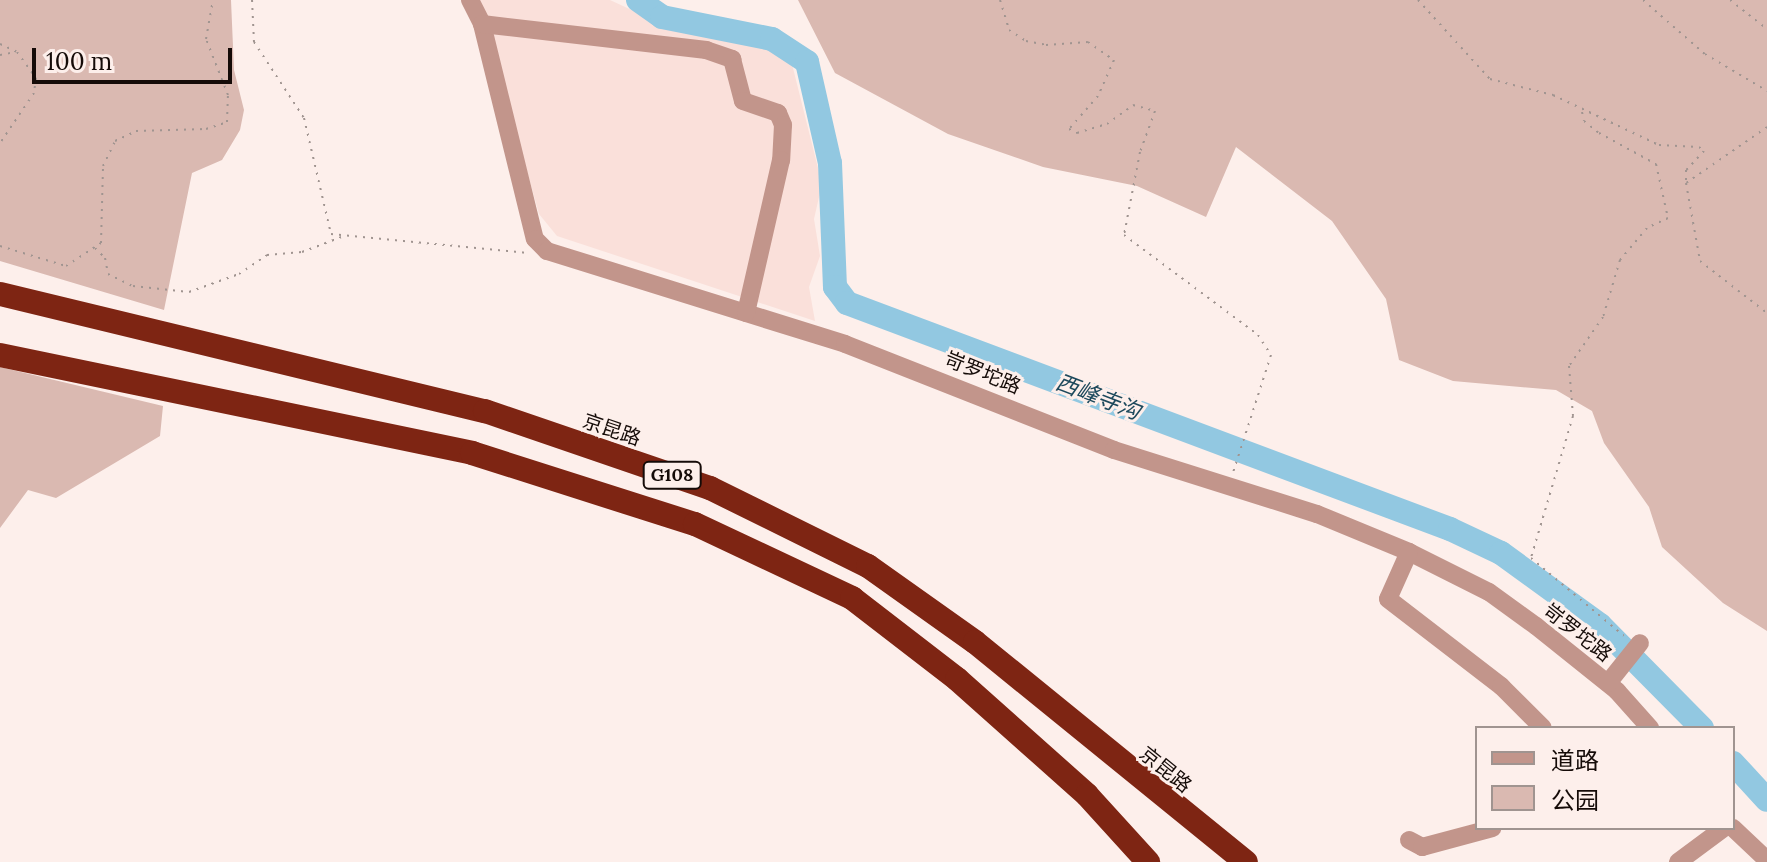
<!DOCTYPE html>
<html>
<head>
<meta charset="utf-8">
<style>
  body { margin:0 }
  #map { position:relative; width:1767px; height:862px; overflow:hidden; background:#fdefeb; font-family:Lora,"Noto Sans SC",serif }
  div>[style] { position:absolute }
  .built>* { inset:0; background:#fae0da }
  .green>* { inset:0; background:#dab9b1 }
  .river>* { height:24px; margin:-12px; padding:0 12px; transform-origin:12px; border-radius:12px; background:#92c8e1 }
  .path>* { height:2px; margin-top:-1px; transform-origin:0; background:repeating-linear-gradient(90deg,#a09490 0 2px,transparent 0 8px) }
  .minor>* { height:18px; margin:-9px; padding:0 9px; transform-origin:9px; border-radius:9px; background:#c2958b }
  .highway>* { height:24px; margin:-12px; padding:0 12px; transform-origin:12px; border-radius:12px; background:#7e2513 }
  span { translate:-50% -50%; white-space:nowrap; text-align:center; line-height:1.15; -webkit-text-stroke:6px #fdefeb; paint-order:stroke }
  .shield-label span { padding:2px 6px; background:#fdefeb; border:2px solid; border-radius:6px; -webkit-text-stroke-width:0 }
  .shield-label { font-size:18px; color:#150b08; font-weight:700 }
  .street-label { font-size:20px; color:#150b08 }
  .water-label { font-size:22px; color:#1d495c; font-style:italic }
  .legend { position:absolute; left:1475px; top:726px; width:260px; height:104px; box-sizing:border-box; background:#fdefeb; border:2px solid #a09490; margin:0; padding:10px 14px; list-style:none; font-size:24px; color:#150b08 }
  .legend li { display:flex; align-items:center; gap:16px; height:40px }
  .legend b { width:40px; border:2px solid #a09490 }
  .scale { position:absolute; left:32px; top:48px; width:200px; height:36px; box-sizing:border-box; border:4px solid #150b08; border-top:0; padding-left:10px; font-size:24px; line-height:28px; white-space:nowrap; color:#150b08; -webkit-text-stroke:6px #fdefeb; paint-order:stroke }
</style>
</head>
<body>
<div id="map">
  <div class="built">
    <div style="clip-path:polygon(479px 0,610px 0,677px 31px,780px 50px,790px 56px,822px 184px,814px 219px,820px 256px,809px 287px,815px 321px,557px 236px,539px 214px)"></div>
  </div>
  <div class="green">
    <div style="clip-path:polygon(0 0,231px 0,234px 70px,244px 110px,240px 130px,222px 160px,192px 173px,164px 310px,0 261px)"></div>
    <div style="clip-path:polygon(798px 0,1767px 0,1767px 631px,1723px 603px,1662px 547px,1649px 507px,1604px 443px,1592px 411px,1556px 390px,1453px 381px,1399px 360px,1386px 299px,1332px 221px,1236px 147px,1206px 217px,1137px 186px,1043px 167px,948px 134px,835px 73px)"></div>
    <div style="clip-path:polygon(0 367px,163px 406px,160px 436px,56px 498px,28px 490px,0 528px)"></div>
  </div>
  <div class="river">
    <div style="left:638px;top:0;width:29px;rotate:35deg"></div>
    <div style="left:662px;top:17px;width:112px;rotate:11.3deg"></div>
    <div style="left:772px;top:39px;width:42px;rotate:33.3deg"></div>
    <div style="left:807px;top:62px;width:104px;rotate:77.2deg"></div>
    <div style="left:830px;top:163px;width:124px;rotate:87.7deg"></div>
    <div style="left:835px;top:287px;width:20px;rotate:53deg"></div>
    <div style="left:847px;top:303px;width:644px;rotate:20.55deg"></div>
    <div style="left:1450px;top:529px;width:56px;rotate:25.2deg"></div>
    <div style="left:1501px;top:553px;width:122px;rotate:36deg"></div>
    <div style="left:1600px;top:625px;width:145px;rotate:45.3deg"></div>
    <div style="left:1733px;top:763px;width:50px;rotate:47.4deg"></div>
  </div>
  <div class="path">
    <div style="left:252px;top:0;width:42px;rotate:87.3deg"></div>
    <div style="left:254px;top:42px;width:91px;rotate:56.7deg"></div>
    <div style="left:304px;top:118px;width:119px;rotate:76.9deg"></div>
    <div style="left:331px;top:234px;width:198px;rotate:5.5deg"></div>
    <div style="left:1000px;top:0;width:31px;rotate:73deg"></div>
    <div style="left:1009px;top:30px;width:20px;rotate:33deg"></div>
    <div style="left:1026px;top:41px;width:20px;rotate:11deg"></div>
    <div style="left:1046px;top:45px;width:42px;rotate:-4.1deg"></div>
    <div style="left:1088px;top:42px;width:32px;rotate:35deg"></div>
    <div style="left:1114px;top:60px;width:39px;rotate:114deg"></div>
    <div style="left:1098px;top:96px;width:44px;rotate:131.3deg"></div>
    <div style="left:1069px;top:129px;width:9px;rotate:27deg"></div>
    <div style="left:1077px;top:133px;width:31px;rotate:-17deg"></div>
    <div style="left:1107px;top:124px;width:32px;rotate:-36deg"></div>
    <div style="left:1133px;top:105px;width:23px;rotate:15deg"></div>
    <div style="left:1155px;top:111px;width:44px;rotate:110.1deg"></div>
    <div style="left:1140px;top:152px;width:85px;rotate:100.9deg"></div>
    <div style="left:1124px;top:235px;width:167px;rotate:36.7deg"></div>
    <div style="left:1258px;top:335px;width:24px;rotate:57deg"></div>
    <div style="left:1271px;top:355px;width:124px;rotate:107.9deg"></div>
    <div style="left:1418px;top:0;width:107px;rotate:47.7deg"></div>
    <div style="left:1490px;top:79px;width:65px;rotate:14.3deg"></div>
    <div style="left:1553px;top:95px;width:117px;rotate:25.3deg"></div>
    <div style="left:1659px;top:145px;width:40px;rotate:2.9deg"></div>
    <div style="left:1699px;top:147px;width:6px;rotate:39deg"></div>
    <div style="left:1704px;top:151px;width:26px;rotate:133deg"></div>
    <div style="left:1686px;top:170px;width:13px;rotate:90deg"></div>
    <div style="left:1643px;top:0;width:82px;rotate:41.1deg"></div>
    <div style="left:1705px;top:54px;width:72px;rotate:30.8deg"></div>
    <div style="left:1730px;top:0;width:47px;rotate:38.1deg"></div>
    <div style="left:0;top:44px;width:19px;rotate:25deg"></div>
    <div style="left:17px;top:52px;width:32px;rotate:54deg"></div>
    <div style="left:36px;top:78px;width:15px;rotate:98deg"></div>
    <div style="left:34px;top:93px;width:60px;rotate:124.2deg"></div>
    <div style="left:0;top:55px;width:15px;rotate:-11deg"></div>
    <div style="left:1582px;top:112px;width:9px;rotate:77deg"></div>
    <div style="left:1584px;top:121px;width:19px;rotate:39deg"></div>
    <div style="left:1599px;top:133px;width:65px;rotate:28.5deg"></div>
    <div style="left:1656px;top:164px;width:55px;rotate:77.5deg"></div>
    <div style="left:1668px;top:218px;width:23px;rotate:155deg"></div>
    <div style="left:1647px;top:228px;width:42px;rotate:130.2deg"></div>
    <div style="left:1620px;top:260px;width:59px;rotate:106.6deg"></div>
    <div style="left:1603px;top:317px;width:60px;rotate:124.8deg"></div>
    <div style="left:1569px;top:366px;width:50px;rotate:85.4deg"></div>
    <div style="left:1573px;top:416px;width:148px;rotate:106.5deg"></div>
    <div style="left:1531px;top:558px;width:121px;rotate:40deg"></div>
    <div style="left:1767px;top:127px;width:98px;rotate:145.3deg"></div>
    <div style="left:1686px;top:183px;width:79px;rotate:79.8deg"></div>
    <div style="left:1700px;top:261px;width:85px;rotate:37.8deg"></div>
    <div style="left:0;top:246px;width:69px;rotate:16.9deg"></div>
    <div style="left:66px;top:266px;width:42px;rotate:-33.3deg"></div>
    <div style="left:101px;top:243px;width:77px;rotate:-88.5deg"></div>
    <div style="left:103px;top:166px;width:28px;rotate:-64deg"></div>
    <div style="left:115px;top:141px;width:23px;rotate:-25deg"></div>
    <div style="left:136px;top:131px;width:70px;rotate:-1.6deg"></div>
    <div style="left:206px;top:129px;width:22px;rotate:-18deg"></div>
    <div style="left:227px;top:122px;width:27px;rotate:-88deg"></div>
    <div style="left:228px;top:95px;width:60px;rotate:-111.4deg"></div>
    <div style="left:206px;top:39px;width:40px;rotate:-80deg"></div>
    <div style="left:95px;top:248px;width:14px;rotate:45deg"></div>
    <div style="left:105px;top:258px;width:16px;rotate:79deg"></div>
    <div style="left:108px;top:274px;width:28px;rotate:26deg"></div>
    <div style="left:133px;top:286px;width:56px;rotate:6.1deg"></div>
    <div style="left:189px;top:292px;width:53px;rotate:-19.8deg"></div>
    <div style="left:239px;top:274px;width:34px;rotate:-34deg"></div>
    <div style="left:267px;top:255px;width:35px;rotate:-5deg"></div>
    <div style="left:302px;top:252px;width:45px;rotate:-20.9deg"></div>
  </div>
  <div class="minor">
    <div style="left:470px;top:0;width:27px;rotate:63deg"></div>
    <div style="left:482px;top:24px;width:221px;rotate:76.2deg"></div>
    <div style="left:535px;top:239px;width:17px;rotate:45deg"></div>
    <div style="left:547px;top:251px;width:312px;rotate:17.3deg"></div>
    <div style="left:845px;top:344px;width:289px;rotate:21.5deg"></div>
    <div style="left:1114px;top:450px;width:213px;rotate:17.5deg"></div>
    <div style="left:1317px;top:514px;width:100px;rotate:22.4deg"></div>
    <div style="left:1409px;top:552px;width:89px;rotate:26.6deg"></div>
    <div style="left:1489px;top:592px;width:58px;rotate:35.9deg"></div>
    <div style="left:1536px;top:626px;width:104px;rotate:38.7deg"></div>
    <div style="left:1617px;top:691px;width:50px;rotate:48.3deg"></div>
    <div style="left:482px;top:24px;width:226px;rotate:6.6deg"></div>
    <div style="left:706px;top:50px;width:28px;rotate:19deg"></div>
    <div style="left:732px;top:59px;width:43px;rotate:75.3deg"></div>
    <div style="left:743px;top:101px;width:37px;rotate:19deg"></div>
    <div style="left:778px;top:113px;width:13px;rotate:67deg"></div>
    <div style="left:783px;top:125px;width:35px;rotate:93deg"></div>
    <div style="left:781px;top:160px;width:157px;rotate:102.9deg"></div>
    <div style="left:1409px;top:552px;width:51px;rotate:114.1deg"></div>
    <div style="left:1388px;top:599px;width:143px;rotate:37.6deg"></div>
    <div style="left:1501px;top:686px;width:59px;rotate:45deg"></div>
    <div style="left:1608px;top:683px;width:51px;rotate:-51.3deg"></div>
    <div style="left:1733px;top:828px;width:47px;rotate:43.3deg"></div>
    <div style="left:1409px;top:840px;width:15px;rotate:28deg"></div>
    <div style="left:1422px;top:847px;width:73px;rotate:-15deg"></div>
    <div style="left:1678px;top:862px;width:57px;rotate:-36.5deg"></div>
  </div>
  <div class="highway">
    <div style="left:0;top:294px;width:499px;rotate:13.6deg"></div>
    <div style="left:485px;top:411px;width:238px;rotate:18.9deg"></div>
    <div style="left:710px;top:488px;width:176px;rotate:26.3deg"></div>
    <div style="left:868px;top:566px;width:131px;rotate:35.4deg"></div>
    <div style="left:975px;top:642px;width:349px;rotate:39.1deg"></div>
    <div style="left:0;top:355px;width:482px;rotate:11.7deg"></div>
    <div style="left:472px;top:453px;width:234px;rotate:17.7deg"></div>
    <div style="left:695px;top:524px;width:174px;rotate:25.2deg"></div>
    <div style="left:852px;top:598px;width:133px;rotate:37.6deg"></div>
    <div style="left:957px;top:679px;width:174px;rotate:41.7deg"></div>
    <div style="left:1087px;top:795px;width:91px;rotate:47.7deg"></div>
  </div>
  <div class="shield-label">
    <span style="left:672px;top:475px">G108</span>
  </div>
  <div class="street-label">
    <span style="left:983px;top:372px;rotate:22deg">岢罗坨路</span>
    <span style="left:612px;top:429px;rotate:19deg">京昆路</span>
    <span style="left:1578px;top:632px;rotate:38deg">岢罗坨路</span>
    <span style="left:1166px;top:769px;rotate:39deg">京昆路</span>
  </div>
  <div class="water-label">
    <span style="left:1098px;top:397px;rotate:21deg">西峰寺沟</span>
  </div>
  <ul class="legend">
  <li><b style="height:10px;background:#c2958b"></b>道路</li>
  <li><b style="height:22px;background:#dab9b1"></b>公园</li>
  </ul>
  <div class="scale">100 m</div>
</div>
</body>
</html>
